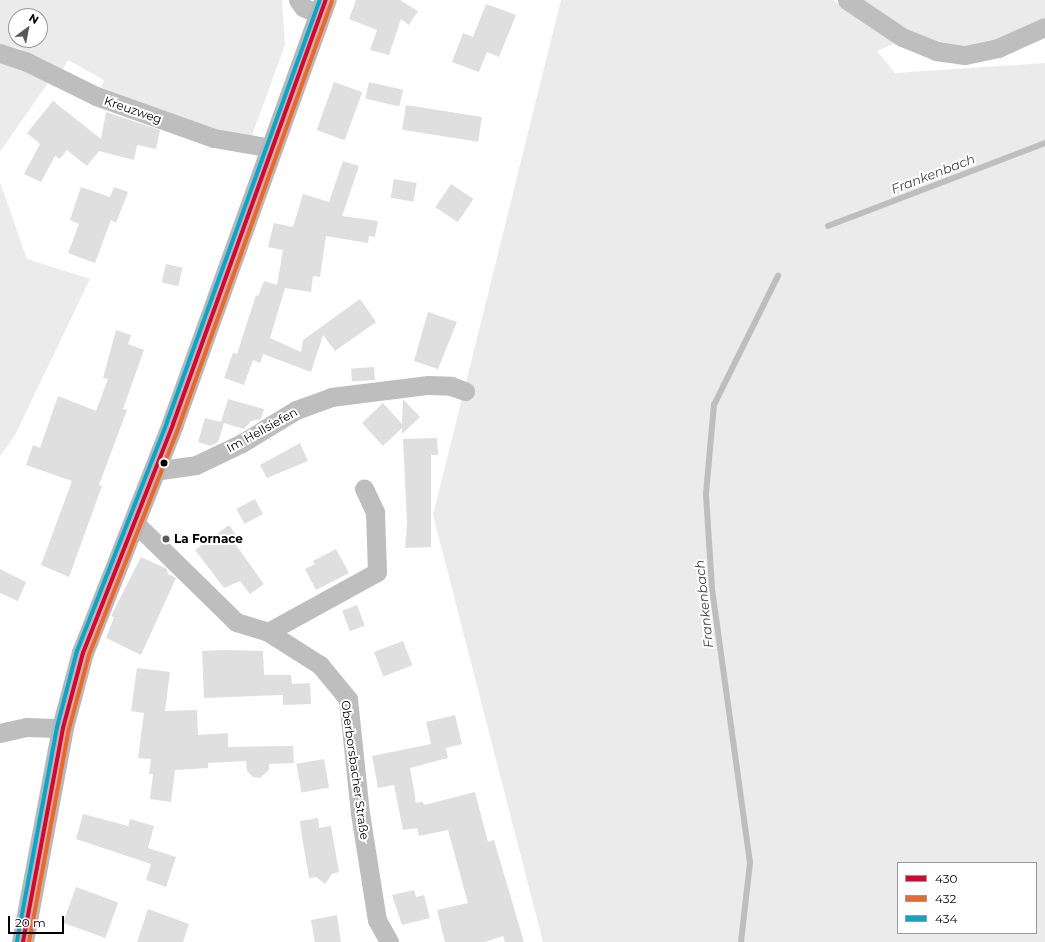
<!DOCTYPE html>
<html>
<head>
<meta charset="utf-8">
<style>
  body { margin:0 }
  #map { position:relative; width:1045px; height:942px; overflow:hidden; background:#fff; font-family:Montserrat,sans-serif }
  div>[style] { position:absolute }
  .green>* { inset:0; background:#ebebeb }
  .stream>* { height:5.5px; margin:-2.75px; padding:0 2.75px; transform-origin:2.75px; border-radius:2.75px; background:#bebebe }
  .building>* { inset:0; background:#dfdfdf; transform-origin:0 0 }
  .street>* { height:19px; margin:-9.5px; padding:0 9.5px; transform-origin:9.5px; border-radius:9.5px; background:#bebebe }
  .secondary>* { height:22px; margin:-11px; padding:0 11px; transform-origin:11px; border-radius:11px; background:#b8b8b8 }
  .bus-1>* { height:4px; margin:-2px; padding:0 2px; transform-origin:2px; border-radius:2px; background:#e4002b }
  .bus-2>* { height:4px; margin:-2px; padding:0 2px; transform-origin:2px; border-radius:2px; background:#f26522 }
  .bus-3>* { height:4px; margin:-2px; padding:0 2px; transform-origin:2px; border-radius:2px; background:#00a9ce }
  .dots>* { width:11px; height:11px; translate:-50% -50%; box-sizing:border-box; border:2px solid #fff; border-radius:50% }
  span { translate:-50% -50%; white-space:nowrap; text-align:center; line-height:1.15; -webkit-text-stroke:4px #fff; paint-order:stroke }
  .street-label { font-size:12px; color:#000 }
  .poi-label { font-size:12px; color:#000; font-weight:700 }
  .left { translate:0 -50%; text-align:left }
  .water-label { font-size:13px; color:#434343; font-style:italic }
  .legend { position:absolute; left:897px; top:862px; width:140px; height:72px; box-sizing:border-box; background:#fff; border:1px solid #999; margin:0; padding:5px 7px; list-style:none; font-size:12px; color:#000 }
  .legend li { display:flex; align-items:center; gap:8px; height:20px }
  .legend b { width:20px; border:1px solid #999 }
  .north { position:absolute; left:8px; top:8px; width:40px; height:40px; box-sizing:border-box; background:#fff; border:1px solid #999; border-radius:50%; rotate:32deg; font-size:11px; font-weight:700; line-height:16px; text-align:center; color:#000 }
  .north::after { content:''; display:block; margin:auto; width:14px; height:18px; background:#595959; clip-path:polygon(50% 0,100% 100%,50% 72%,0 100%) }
  .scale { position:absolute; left:8px; top:916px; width:56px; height:18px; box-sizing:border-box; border:2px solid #000; border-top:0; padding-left:5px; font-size:12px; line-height:14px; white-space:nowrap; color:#000; -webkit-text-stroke:3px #fff; paint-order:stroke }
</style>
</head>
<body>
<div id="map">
  <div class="green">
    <div style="clip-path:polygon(evenodd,0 0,282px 0,285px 45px,251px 138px,222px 133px,99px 94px,104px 80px,68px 60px,60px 75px,24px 57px,22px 49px,0 44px,0 0,16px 16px,40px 16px,40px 40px,16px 40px,16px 16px)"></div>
    <div style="clip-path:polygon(evenodd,561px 0,833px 0,898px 42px,877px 51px,895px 73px,1045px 63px,1045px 942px,543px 942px,433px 515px,561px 0,898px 863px,1036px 863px,1036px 933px,898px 933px,898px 863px)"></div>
    <div style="clip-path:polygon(847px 0,1045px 0,1045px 27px,1025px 36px,936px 51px)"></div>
    <div style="clip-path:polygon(0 56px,50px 80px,0 152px)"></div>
    <div style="clip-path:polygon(0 182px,27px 259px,90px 279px,15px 435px,0 456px)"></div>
  </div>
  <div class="stream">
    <div style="left:828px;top:226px;width:232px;rotate:-20.9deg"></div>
    <div style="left:741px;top:942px;width:80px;rotate:-83.5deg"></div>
    <div style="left:750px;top:863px;width:278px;rotate:-97.9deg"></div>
    <div style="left:712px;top:588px;width:94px;rotate:-93.7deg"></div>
    <div style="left:706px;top:494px;width:89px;rotate:-84.9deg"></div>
    <div style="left:714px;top:405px;width:144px;rotate:-63.6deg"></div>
  </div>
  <div class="building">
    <div style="clip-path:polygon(356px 0,400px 0,418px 11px,409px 25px,401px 19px,389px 55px,370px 50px,377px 30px,349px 19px)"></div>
    <div style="clip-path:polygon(486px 4px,516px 15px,499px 57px,487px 52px,479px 72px,452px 62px,463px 33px,473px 37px)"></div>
    <div style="left:334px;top:82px;width:30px;height:51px;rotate:20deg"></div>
    <div style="left:369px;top:82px;width:35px;height:17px;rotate:13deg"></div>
    <div style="clip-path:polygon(53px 101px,101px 139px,106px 112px,160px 130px,156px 149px,137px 145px,134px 160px,99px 151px,87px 166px,67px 150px,60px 159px,55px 156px,41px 182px,24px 174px,40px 144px,27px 133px)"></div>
    <div style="left:406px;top:105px;width:77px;height:25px;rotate:9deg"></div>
    <div style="clip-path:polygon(343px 161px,359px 166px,342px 216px,378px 221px,375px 237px,369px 236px,368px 243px,326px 236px,320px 277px,313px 276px,311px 292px,285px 288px,270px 338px,301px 352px,303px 340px,360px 299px,376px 322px,335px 351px,323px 335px,311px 372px,263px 354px,260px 363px,253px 360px,244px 385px,224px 378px,233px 353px,237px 354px,256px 295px,258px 296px,264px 281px,277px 285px,283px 250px,268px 247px,274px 223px,293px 227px,303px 194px,329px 202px)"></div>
    <div style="left:394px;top:179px;width:23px;height:19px;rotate:10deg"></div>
    <div style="left:451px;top:184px;width:27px;height:28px;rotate:34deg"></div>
    <div style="clip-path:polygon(81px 187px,110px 197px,114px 187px,128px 192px,116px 223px,111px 220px,95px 263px,68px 253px,79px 224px,70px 220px)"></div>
    <div style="left:166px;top:264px;width:17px;height:19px;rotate:13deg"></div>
    <div style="clip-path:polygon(428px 312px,457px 322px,438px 369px,414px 361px)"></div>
    <div style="clip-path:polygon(116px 330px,131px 335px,128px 344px,144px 350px,123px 409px,127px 410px,99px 485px,102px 486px,69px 577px,41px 565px,72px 481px,26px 465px,33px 445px,40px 448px,58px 396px,96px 411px,108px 379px,103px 378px)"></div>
    <div style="left:374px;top:367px;width:13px;height:23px;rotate:86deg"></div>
    <div style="clip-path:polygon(228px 399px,264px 409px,261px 419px,251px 421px,244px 429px,224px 423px,218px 442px,211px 446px,198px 442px,205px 418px,221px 422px)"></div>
    <div style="clip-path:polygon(403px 399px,420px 417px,402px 434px,402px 428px,383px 446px,362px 423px,383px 403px,402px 424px)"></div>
    <div style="clip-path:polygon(437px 438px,438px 455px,431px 455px,431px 547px,405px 548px,407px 523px,403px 439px)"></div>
    <div style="clip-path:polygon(300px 443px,308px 461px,267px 478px,260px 465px)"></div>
    <div style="left:255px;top:499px;width:17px;height:21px;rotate:62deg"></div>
    <div style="clip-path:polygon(229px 525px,238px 538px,233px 541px,264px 584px,250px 594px,240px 581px,224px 588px,195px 550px)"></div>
    <div style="clip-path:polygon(336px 549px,349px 573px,316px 590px,305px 569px,315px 564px,313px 561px)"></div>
    <div style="clip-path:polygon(141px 557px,167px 569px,168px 574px,176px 578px,141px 655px,106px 638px,114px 617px,111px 616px)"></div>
    <div style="clip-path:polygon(0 569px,26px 582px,18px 601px,0 593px)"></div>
    <div style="left:357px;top:605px;width:22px;height:16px;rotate:69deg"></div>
    <div style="left:403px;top:641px;width:26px;height:31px;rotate:69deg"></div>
    <div style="clip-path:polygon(224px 650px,263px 651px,264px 675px,291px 675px,292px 684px,310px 683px,311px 704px,283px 705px,283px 695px,204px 698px,202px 651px)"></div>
    <div style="clip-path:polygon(137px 668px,170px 672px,165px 711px,197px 710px,198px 735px,228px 733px,228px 747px,293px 746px,294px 763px,269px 764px,269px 770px,260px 778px,253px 777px,247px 771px,246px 761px,208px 763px,208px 768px,175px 770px,171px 802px,150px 799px,153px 774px,149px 774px,151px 759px,138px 758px,144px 713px,131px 711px)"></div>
    <div style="clip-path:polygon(455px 715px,462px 744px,446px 748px,448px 758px,410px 768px,416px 803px,423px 802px,424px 805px,475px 792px,488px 842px,494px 840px,524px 942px,505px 942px,503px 936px,485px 942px,445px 942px,437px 910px,468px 903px,448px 830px,419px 836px,417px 828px,403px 830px,394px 785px,378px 788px,372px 756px,431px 744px,426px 722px)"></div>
    <div style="left:324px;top:759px;width:29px;height:28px;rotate:80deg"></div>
    <div style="clip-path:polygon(83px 814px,128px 826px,130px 819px,154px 826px,148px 848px,176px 857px,166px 887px,146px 880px,151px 864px,76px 839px)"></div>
    <div style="clip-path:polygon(318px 818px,319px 828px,331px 826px,339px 872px,332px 874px,325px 884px,316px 877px,309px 878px,301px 831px,300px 821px)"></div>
    <div style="left:76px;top:887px;width:45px;height:38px;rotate:20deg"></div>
    <div style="clip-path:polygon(414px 890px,416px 897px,424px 895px,430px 918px,402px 925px,392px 895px)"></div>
    <div style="clip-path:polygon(148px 909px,189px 924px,183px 942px,137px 942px)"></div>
    <div style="clip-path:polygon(337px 915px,341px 942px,315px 942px,311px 920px)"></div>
  </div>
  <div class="street">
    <div style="left:298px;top:0;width:9px;rotate:54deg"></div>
    <div style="left:303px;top:7px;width:19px;rotate:25deg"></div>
    <div style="left:847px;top:0;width:66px;rotate:33.9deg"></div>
    <div style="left:902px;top:37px;width:37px;rotate:22deg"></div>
    <div style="left:936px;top:51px;width:29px;rotate:8deg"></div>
    <div style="left:965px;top:55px;width:34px;rotate:-12deg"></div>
    <div style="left:998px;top:48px;width:51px;rotate:-24.1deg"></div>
    <div style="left:0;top:53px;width:28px;rotate:18deg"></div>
    <div style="left:27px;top:62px;width:77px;rotate:26.2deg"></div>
    <div style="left:96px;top:96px;width:125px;rotate:19.6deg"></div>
    <div style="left:214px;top:138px;width:59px;rotate:9.8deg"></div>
    <div style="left:154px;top:471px;width:42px;rotate:-8.1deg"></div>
    <div style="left:196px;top:465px;width:51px;rotate:-25.6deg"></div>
    <div style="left:242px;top:443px;width:63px;rotate:-31.4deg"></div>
    <div style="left:296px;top:410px;width:37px;rotate:-20deg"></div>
    <div style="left:331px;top:397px;width:98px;rotate:-7.1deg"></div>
    <div style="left:428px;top:385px;width:23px;rotate:2deg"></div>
    <div style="left:451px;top:386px;width:15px;rotate:20deg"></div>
    <div style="left:134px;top:522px;width:143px;rotate:44.4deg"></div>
    <div style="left:236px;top:622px;width:34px;rotate:17deg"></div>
    <div style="left:268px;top:632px;width:62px;rotate:32.4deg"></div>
    <div style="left:320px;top:665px;width:44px;rotate:50.5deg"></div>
    <div style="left:348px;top:699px;width:115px;rotate:84deg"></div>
    <div style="left:360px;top:813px;width:108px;rotate:81deg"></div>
    <div style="left:377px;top:920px;width:25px;rotate:61deg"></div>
    <div style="left:268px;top:632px;width:124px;rotate:-28.8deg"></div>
    <div style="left:377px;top:572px;width:60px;rotate:-91.9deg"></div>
    <div style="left:375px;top:512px;width:26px;rotate:-115deg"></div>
    <div style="left:0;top:733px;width:27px;rotate:-13deg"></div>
    <div style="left:26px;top:727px;width:37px;rotate:2deg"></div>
  </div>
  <div class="secondary">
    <div style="left:23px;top:942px;width:218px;rotate:-79.4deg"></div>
    <div style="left:63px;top:728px;width:78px;rotate:-75.1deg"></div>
    <div style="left:83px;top:653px;width:246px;rotate:-68.5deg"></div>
    <div style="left:173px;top:424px;width:451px;rotate:-70.2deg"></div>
  </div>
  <div class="bus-1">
    <div style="left:23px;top:942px;width:218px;rotate:-79.4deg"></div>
    <div style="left:63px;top:728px;width:78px;rotate:-75.1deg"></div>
    <div style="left:83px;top:653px;width:246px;rotate:-68.5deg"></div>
    <div style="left:173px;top:424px;width:451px;rotate:-70.2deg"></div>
  </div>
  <div class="bus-2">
    <div style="left:29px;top:942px;width:217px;rotate:-79.4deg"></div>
    <div style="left:69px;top:729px;width:77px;rotate:-74.9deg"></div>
    <div style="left:89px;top:655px;width:246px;rotate:-68.5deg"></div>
    <div style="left:179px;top:426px;width:451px;rotate:-70.2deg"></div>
  </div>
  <div class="bus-3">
    <div style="left:17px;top:941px;width:218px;rotate:-79.4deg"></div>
    <div style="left:57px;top:727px;width:79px;rotate:-75.3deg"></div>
    <div style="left:77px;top:651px;width:246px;rotate:-68.5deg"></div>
    <div style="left:167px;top:422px;width:449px;rotate:-70.1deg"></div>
  </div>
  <div class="dots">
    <div style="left:164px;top:463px;background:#000"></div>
    <div style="left:166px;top:539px;background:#595959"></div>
  </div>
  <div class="street-label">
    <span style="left:133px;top:110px;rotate:19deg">Kreuzweg</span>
    <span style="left:262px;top:430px;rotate:-29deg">Im Hellsiefen</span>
    <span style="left:355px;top:770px;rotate:82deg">Oberborsbacher Straße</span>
  </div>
  <div class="poi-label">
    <span class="left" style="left:174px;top:539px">La Fornace</span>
  </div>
  <div class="water-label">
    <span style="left:933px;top:174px;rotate:-21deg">Frankenbach</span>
    <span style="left:704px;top:604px;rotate:-96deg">Frankenbach</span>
  </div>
  <ul class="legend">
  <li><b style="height:5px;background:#e4002b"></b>430</li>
  <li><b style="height:5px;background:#f26522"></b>432</li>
  <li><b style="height:5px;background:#00a9ce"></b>434</li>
  </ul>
  <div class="north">N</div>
  <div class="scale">20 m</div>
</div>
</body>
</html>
